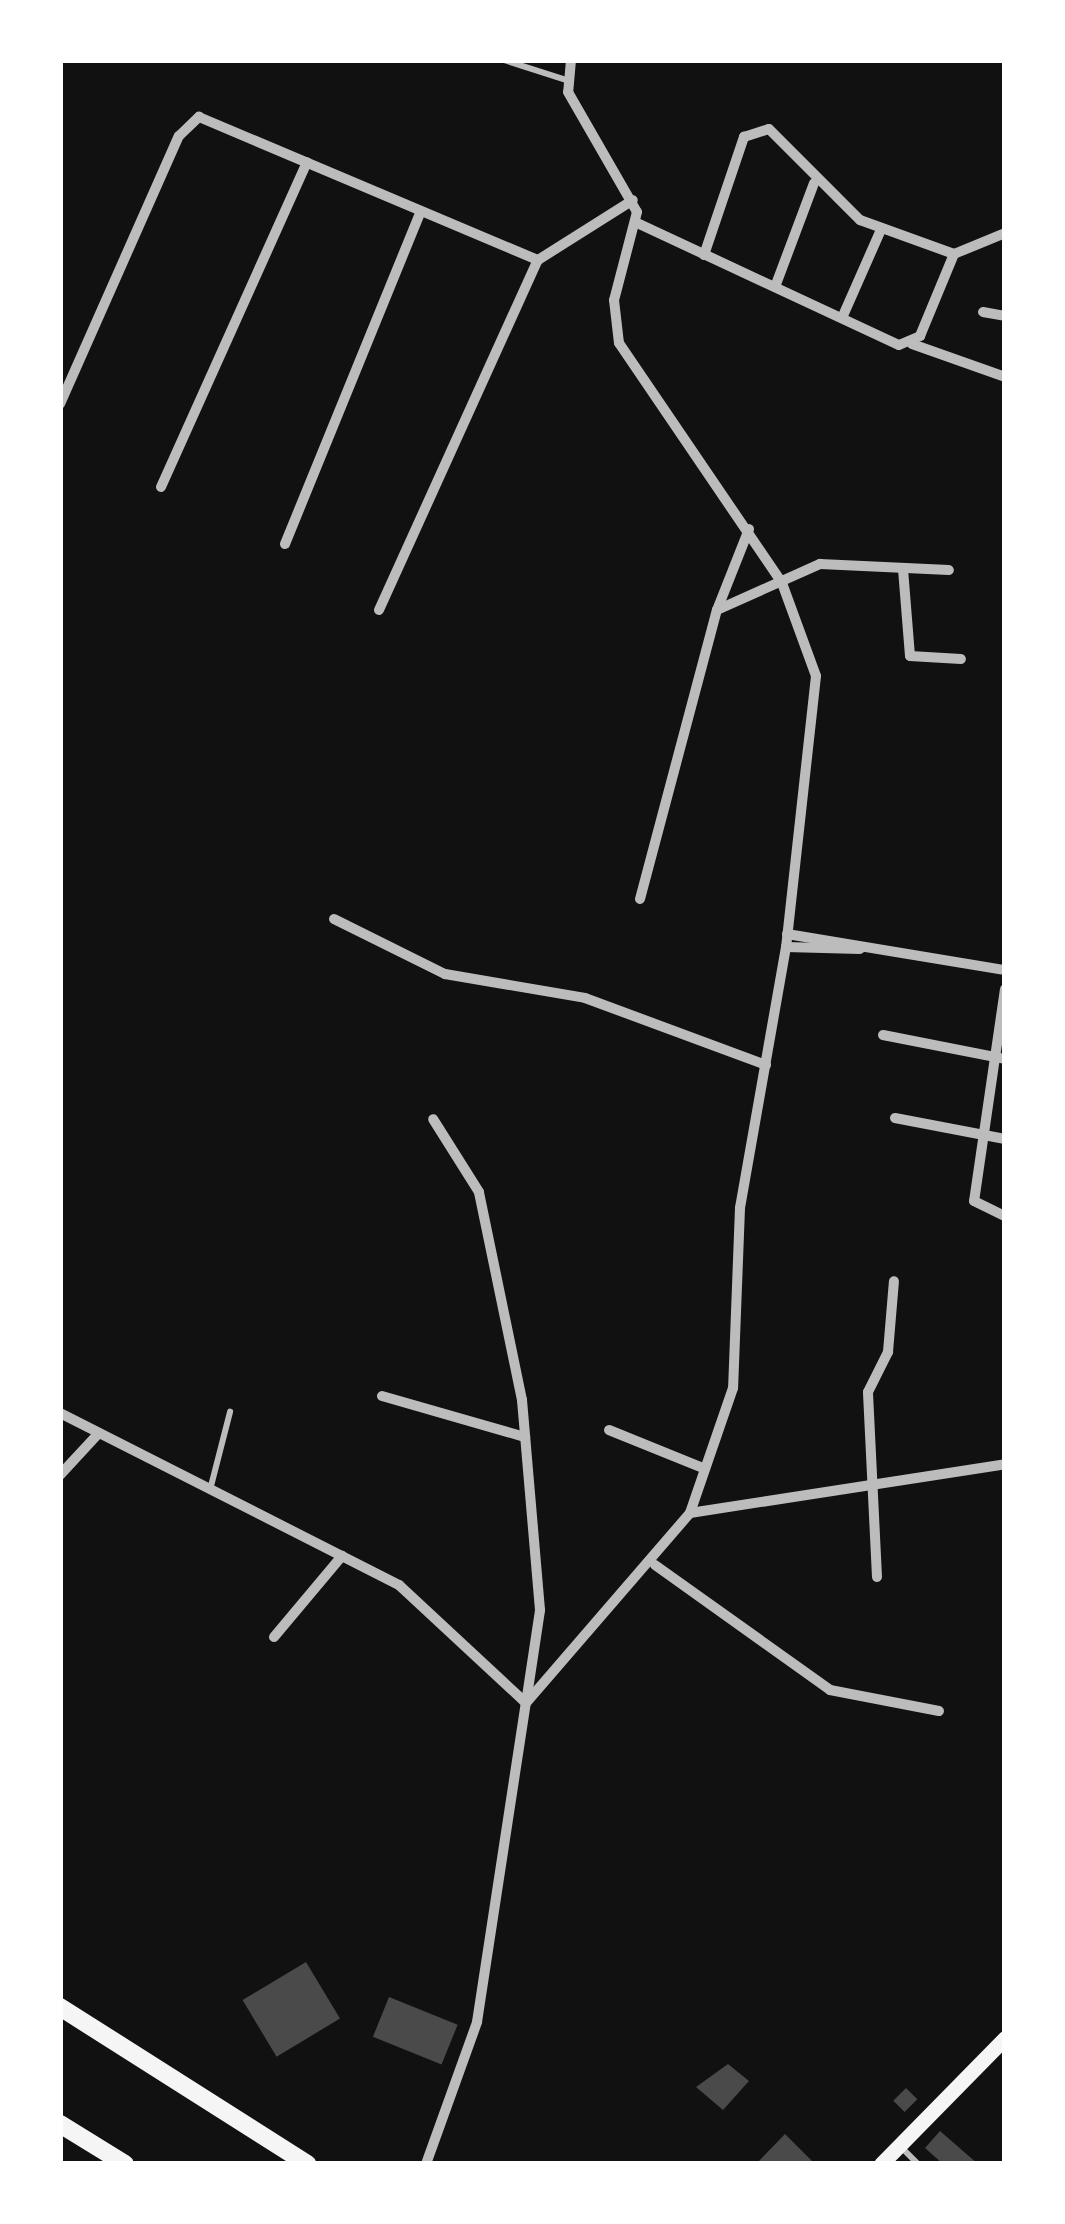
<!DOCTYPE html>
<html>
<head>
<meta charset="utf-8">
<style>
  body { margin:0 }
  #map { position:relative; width:1065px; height:2224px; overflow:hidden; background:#111; font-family:Figtree,sans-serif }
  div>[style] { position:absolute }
  .building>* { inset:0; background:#4a4a4a; transform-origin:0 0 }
  .service>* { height:6px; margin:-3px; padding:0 3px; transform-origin:3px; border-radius:3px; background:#bcbcbc }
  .minor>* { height:10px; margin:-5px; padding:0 5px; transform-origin:5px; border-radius:5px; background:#bcbcbc }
  .secondary>* { height:15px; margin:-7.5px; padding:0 7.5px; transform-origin:7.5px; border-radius:7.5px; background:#f5f5f5 }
  .trunk>* { height:18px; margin:-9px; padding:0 9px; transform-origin:9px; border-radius:9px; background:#f5f5f5 }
  span { translate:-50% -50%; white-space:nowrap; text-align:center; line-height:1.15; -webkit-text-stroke:12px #fff; paint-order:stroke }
  .frame { position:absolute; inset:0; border:63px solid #fff; pointer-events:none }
</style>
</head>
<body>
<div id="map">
  <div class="building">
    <div style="left:306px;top:1962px;width:66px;height:74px;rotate:59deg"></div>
    <div style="left:389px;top:1997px;width:74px;height:43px;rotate:22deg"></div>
    <div style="clip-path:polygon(728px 2064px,749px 2081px,723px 2110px,696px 2087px)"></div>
    <div style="left:906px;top:2088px;width:16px;height:18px;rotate:45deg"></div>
    <div style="clip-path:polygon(940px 2131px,978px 2164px,943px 2164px,925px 2148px)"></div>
    <div style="clip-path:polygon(785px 2134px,815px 2164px,758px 2162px)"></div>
  </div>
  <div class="service">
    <div style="left:504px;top:60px;width:65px;rotate:17.9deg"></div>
    <div style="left:210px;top:1490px;width:81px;rotate:-75.6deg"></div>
    <div style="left:903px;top:2149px;width:21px;rotate:45deg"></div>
  </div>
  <div class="minor">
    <div style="left:571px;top:60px;width:32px;rotate:95deg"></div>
    <div style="left:568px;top:92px;width:138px;rotate:60.1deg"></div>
    <div style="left:637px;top:212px;width:91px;rotate:104.6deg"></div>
    <div style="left:614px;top:300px;width:43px;rotate:83.4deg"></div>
    <div style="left:619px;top:343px;width:290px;rotate:55.8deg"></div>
    <div style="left:782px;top:583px;width:99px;rotate:69.9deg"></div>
    <div style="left:816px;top:676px;width:273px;rotate:96.3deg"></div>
    <div style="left:786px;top:947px;width:265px;rotate:100deg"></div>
    <div style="left:740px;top:1208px;width:180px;rotate:92.2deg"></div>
    <div style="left:733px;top:1388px;width:132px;rotate:109deg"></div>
    <div style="left:635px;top:222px;width:291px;rotate:25deg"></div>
    <div style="left:899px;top:345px;width:23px;rotate:-23deg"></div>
    <div style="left:920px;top:336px;width:89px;rotate:-67.5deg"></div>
    <div style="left:954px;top:254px;width:55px;rotate:-22.4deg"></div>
    <div style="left:704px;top:255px;width:125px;rotate:-71.3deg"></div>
    <div style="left:744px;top:137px;width:26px;rotate:-18deg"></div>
    <div style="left:769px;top:129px;width:129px;rotate:45deg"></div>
    <div style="left:860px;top:220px;width:100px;rotate:19.9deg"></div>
    <div style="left:775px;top:287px;width:111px;rotate:-69.4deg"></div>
    <div style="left:983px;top:312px;width:22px;rotate:10deg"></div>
    <div style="left:842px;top:318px;width:94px;rotate:-66.2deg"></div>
    <div style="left:912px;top:344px;width:99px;rotate:19.5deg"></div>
    <div style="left:60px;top:404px;width:293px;rotate:-66.1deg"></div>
    <div style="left:179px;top:136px;width:28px;rotate:-44deg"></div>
    <div style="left:199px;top:117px;width:368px;rotate:22.9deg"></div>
    <div style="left:161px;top:487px;width:356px;rotate:-65.8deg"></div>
    <div style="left:285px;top:544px;width:355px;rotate:-67.8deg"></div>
    <div style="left:903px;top:569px;width:87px;rotate:85.4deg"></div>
    <div style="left:910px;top:656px;width:51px;rotate:3.4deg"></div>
    <div style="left:379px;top:610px;width:384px;rotate:-65.6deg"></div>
    <div style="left:538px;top:260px;width:112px;rotate:-32.3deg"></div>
    <div style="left:717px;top:610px;width:87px;rotate:-68.4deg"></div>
    <div style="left:640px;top:899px;width:299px;rotate:-75.1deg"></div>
    <div style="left:717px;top:610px;width:113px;rotate:-24.1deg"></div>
    <div style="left:820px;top:564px;width:129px;rotate:2.7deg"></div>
    <div style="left:334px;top:919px;width:124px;rotate:26.4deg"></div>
    <div style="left:445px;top:974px;width:142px;rotate:9.7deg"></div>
    <div style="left:585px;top:998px;width:193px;rotate:20.3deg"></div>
    <div style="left:787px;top:934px;width:221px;rotate:9.4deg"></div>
    <div style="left:786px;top:947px;width:74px;rotate:1.5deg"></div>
    <div style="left:1005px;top:989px;width:214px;rotate:98.3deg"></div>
    <div style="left:974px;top:1201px;width:34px;rotate:26deg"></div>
    <div style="left:883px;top:1035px;width:124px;rotate:11.1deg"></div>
    <div style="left:895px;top:1118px;width:112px;rotate:10.8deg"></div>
    <div style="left:382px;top:1396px;width:149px;rotate:16deg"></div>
    <div style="left:60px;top:1413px;width:380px;rotate:26.9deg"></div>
    <div style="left:399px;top:1585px;width:173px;rotate:42.9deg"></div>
    <div style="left:526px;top:1703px;width:94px;rotate:-81.4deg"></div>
    <div style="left:540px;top:1610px;width:211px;rotate:-94.9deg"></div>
    <div style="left:522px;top:1400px;width:212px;rotate:-101.7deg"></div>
    <div style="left:479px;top:1192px;width:86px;rotate:-122.2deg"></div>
    <div style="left:609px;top:1430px;width:101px;rotate:22deg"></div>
    <div style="left:60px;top:1475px;width:54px;rotate:-47.2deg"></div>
    <div style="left:655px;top:1565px;width:215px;rotate:35.5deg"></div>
    <div style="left:830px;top:1690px;width:111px;rotate:10.9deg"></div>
    <div style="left:877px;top:1577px;width:185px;rotate:-92.8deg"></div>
    <div style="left:868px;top:1392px;width:45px;rotate:-63.4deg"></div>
    <div style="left:888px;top:1352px;width:71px;rotate:-85.2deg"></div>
    <div style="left:274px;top:1637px;width:106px;rotate:-50deg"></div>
    <div style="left:426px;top:2164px;width:151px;rotate:-70.2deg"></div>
    <div style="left:477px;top:2022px;width:323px;rotate:-81.3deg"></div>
    <div style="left:526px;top:1703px;width:251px;rotate:-49.2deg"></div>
    <div style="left:690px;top:1513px;width:319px;rotate:-8.8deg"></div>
  </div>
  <div class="secondary">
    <div style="left:881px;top:2164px;width:177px;rotate:-45.5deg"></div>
  </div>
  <div class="trunk">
    <div style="left:60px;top:2007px;width:293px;rotate:32.4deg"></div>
    <div style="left:60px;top:2124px;width:76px;rotate:31.6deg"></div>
  </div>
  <div class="frame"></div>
</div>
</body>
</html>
